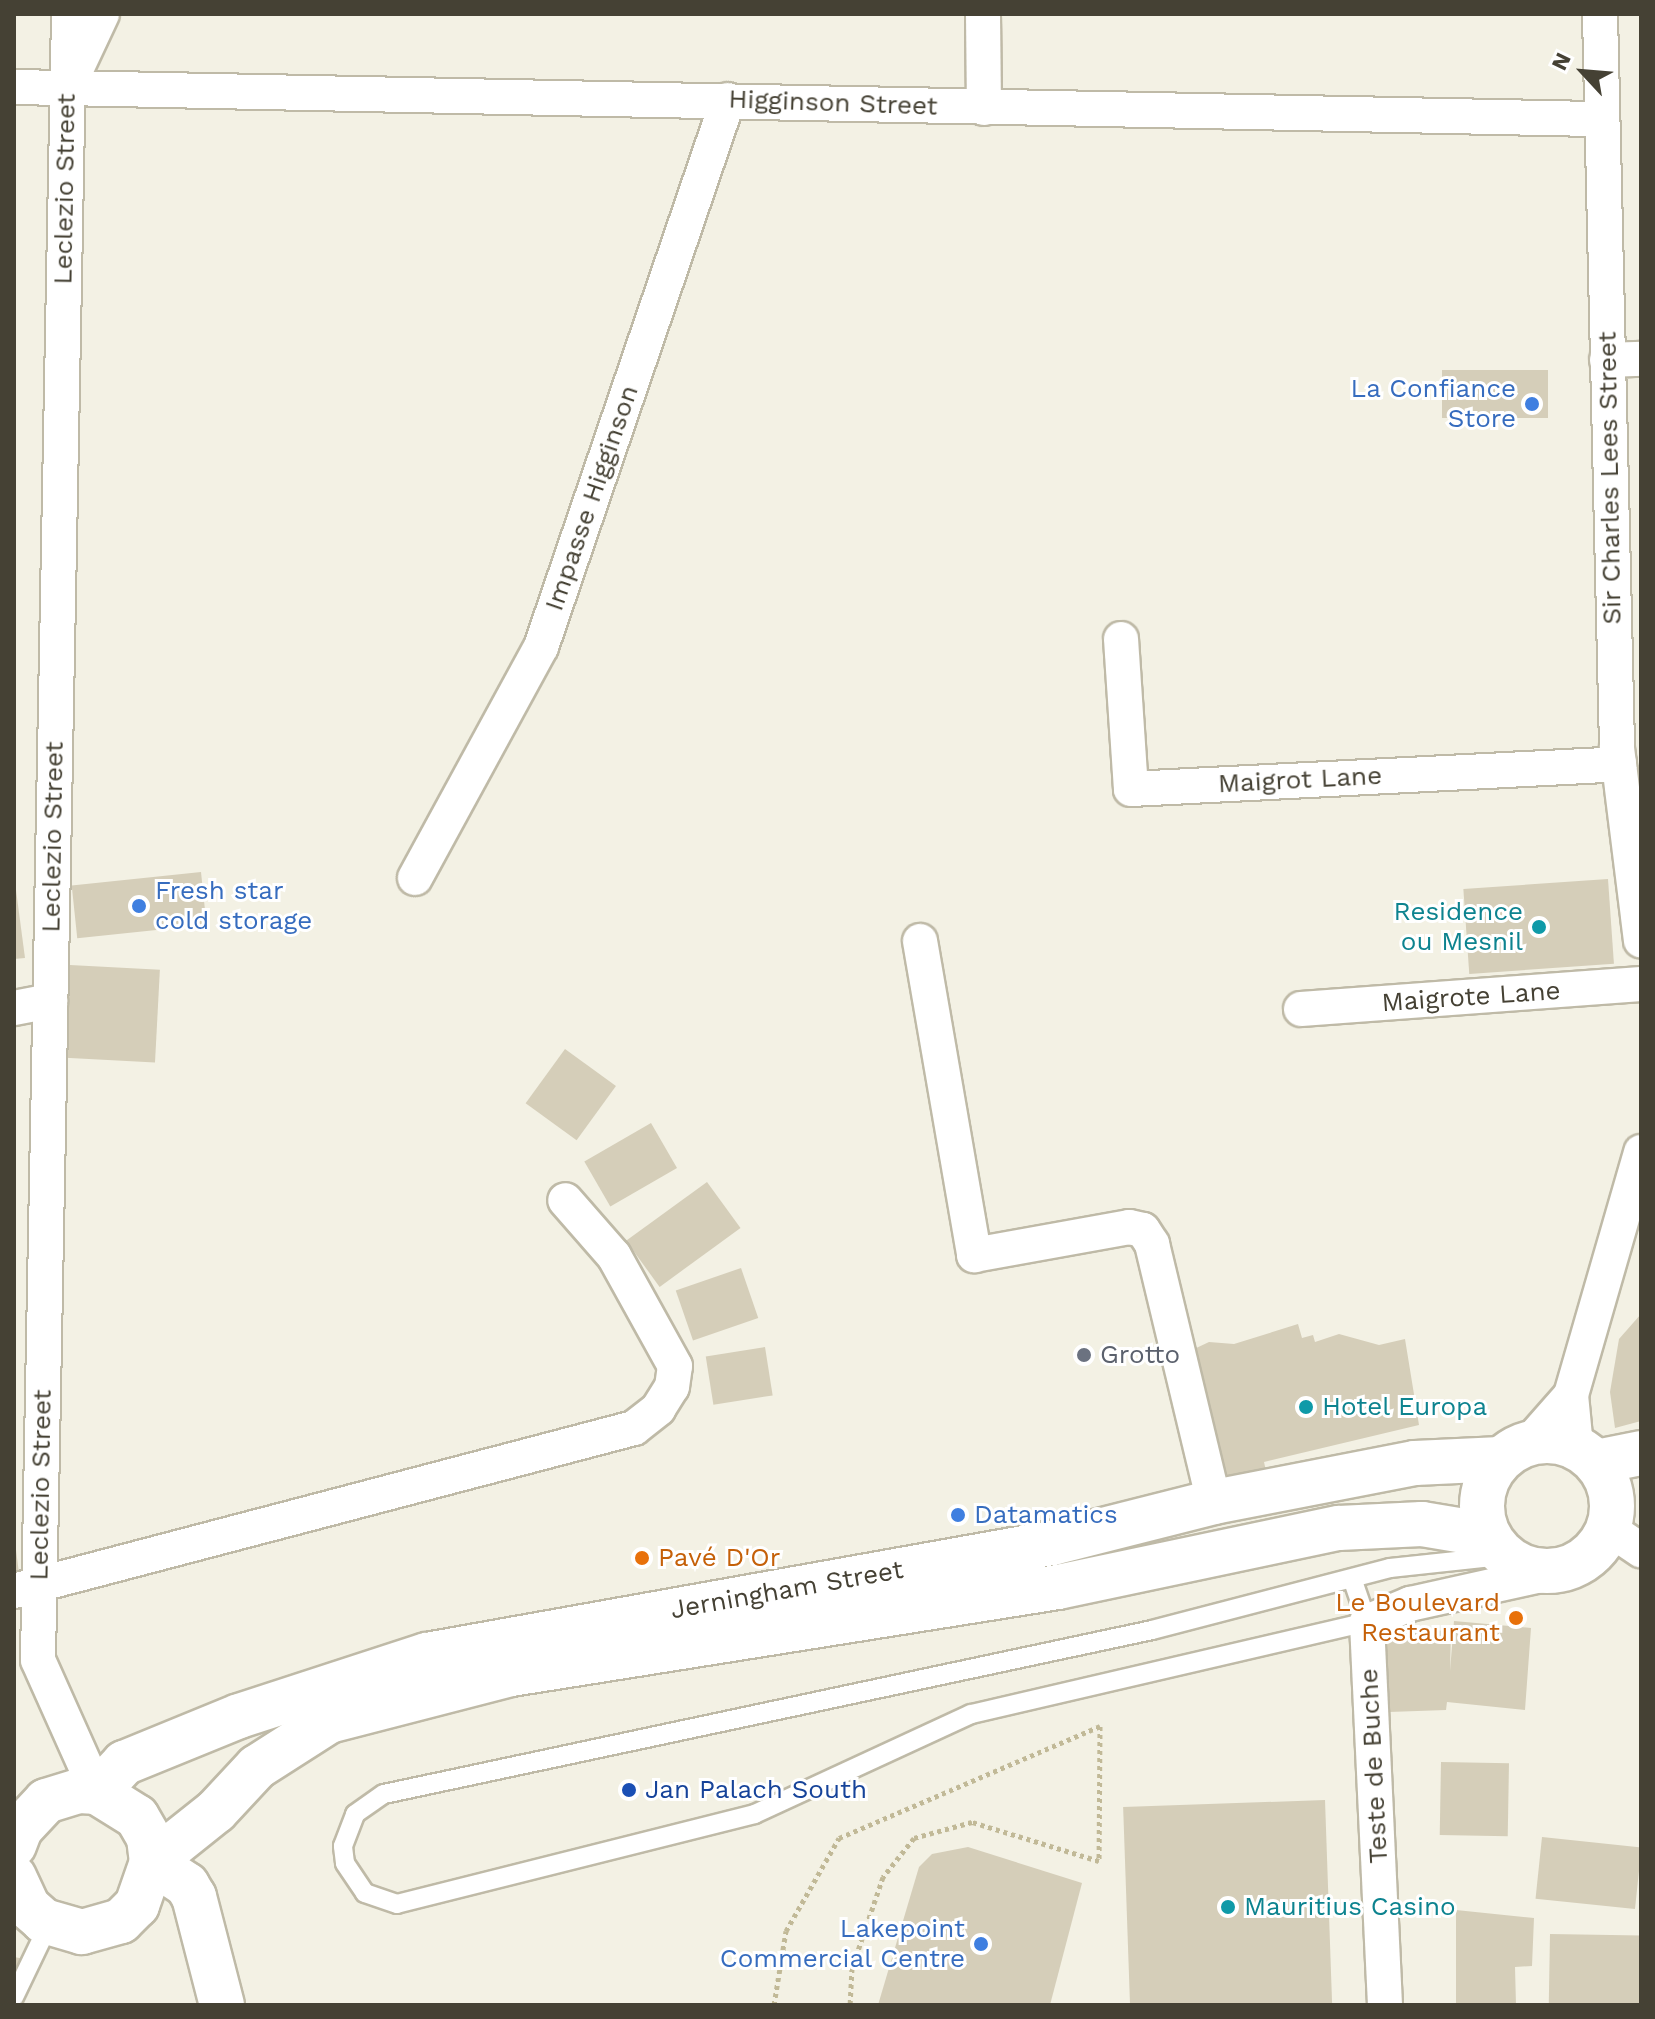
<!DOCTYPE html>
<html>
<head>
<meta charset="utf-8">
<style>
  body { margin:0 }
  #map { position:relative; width:1655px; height:2019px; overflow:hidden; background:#f3f1e4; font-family:"Work Sans",sans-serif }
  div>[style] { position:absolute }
  .building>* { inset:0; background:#d5ceb9; transform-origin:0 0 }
  .path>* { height:5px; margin-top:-2.5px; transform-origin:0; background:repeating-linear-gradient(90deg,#c1b997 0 4px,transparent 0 8px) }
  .roads { filter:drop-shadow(2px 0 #bfbaa7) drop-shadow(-2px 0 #bfbaa7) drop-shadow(0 2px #bfbaa7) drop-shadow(0 -2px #bfbaa7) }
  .service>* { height:18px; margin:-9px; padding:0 9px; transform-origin:9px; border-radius:9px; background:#fff }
  .minor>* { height:34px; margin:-17px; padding:0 17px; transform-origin:17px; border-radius:17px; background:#fff }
  .tertiary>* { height:44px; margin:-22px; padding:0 22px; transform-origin:22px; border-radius:22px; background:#fff }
  .tertiary>.ring { margin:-22px; padding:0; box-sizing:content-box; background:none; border:44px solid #fff; border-radius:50% }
  .dots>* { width:22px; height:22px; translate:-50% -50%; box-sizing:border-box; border:4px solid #fff; border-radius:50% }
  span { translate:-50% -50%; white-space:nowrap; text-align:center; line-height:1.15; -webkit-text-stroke:6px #fff; paint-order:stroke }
  .street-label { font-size:26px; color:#454134 }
  .shop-label { font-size:26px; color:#366cbe }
  .right { translate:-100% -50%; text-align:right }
  .left { translate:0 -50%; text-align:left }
  .culture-label { font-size:26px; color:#0d838f }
  .worship-label { font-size:26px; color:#5b616d }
  .food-label { font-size:26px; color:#c56008 }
  .transit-label { font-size:26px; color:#164399 }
  .frame { position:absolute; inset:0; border:16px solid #454134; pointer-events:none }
  .north { position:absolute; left:1543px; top:32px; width:80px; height:80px; -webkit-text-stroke:6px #fff; paint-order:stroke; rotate:296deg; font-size:22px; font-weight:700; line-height:32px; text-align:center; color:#454134 }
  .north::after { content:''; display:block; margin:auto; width:28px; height:36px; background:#454134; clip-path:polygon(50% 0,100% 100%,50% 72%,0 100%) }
</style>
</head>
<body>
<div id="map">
  <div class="building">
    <div style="left:1548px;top:370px;width:48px;height:106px;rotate:90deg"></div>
    <div style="left:201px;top:872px;width:53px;height:130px;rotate:84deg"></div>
    <div style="clip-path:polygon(14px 875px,25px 958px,14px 959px)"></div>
    <div style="left:1608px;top:879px;width:85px;height:145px;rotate:86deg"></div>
    <div style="left:70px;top:965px;width:90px;height:93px;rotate:3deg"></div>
    <div style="left:565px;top:1049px;width:63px;height:67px;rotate:36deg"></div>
    <div style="left:651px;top:1123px;width:52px;height:77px;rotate:60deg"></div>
    <div style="left:707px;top:1182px;width:57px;height:100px;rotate:54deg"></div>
    <div style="left:741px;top:1268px;width:53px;height:69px;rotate:71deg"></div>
    <div style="clip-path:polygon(1641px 1314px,1641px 1421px,1615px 1428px,1610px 1392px,1619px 1339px)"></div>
    <div style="clip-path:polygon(1298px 1324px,1302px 1338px,1313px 1335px,1315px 1342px,1339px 1334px,1379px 1345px,1405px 1339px,1419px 1425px,1264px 1462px,1266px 1471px,1216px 1483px,1192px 1350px,1209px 1342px,1234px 1344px)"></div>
    <div style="left:765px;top:1347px;width:49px;height:60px;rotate:81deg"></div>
    <div style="clip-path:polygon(14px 1535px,19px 1573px,14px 1574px)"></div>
    <div style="clip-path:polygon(1454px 1621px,1531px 1628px,1525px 1710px,1447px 1702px,1446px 1710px,1389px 1712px,1386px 1633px,1451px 1630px,1450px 1671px)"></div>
    <div style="left:1441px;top:1762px;width:68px;height:73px;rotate:1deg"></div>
    <div style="left:1325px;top:1800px;width:205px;height:202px;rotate:88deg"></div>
    <div style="left:1542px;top:1837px;width:100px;height:62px;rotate:6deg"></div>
    <div style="clip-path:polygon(968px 1847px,1082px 1883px,1050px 2005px,878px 2005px,919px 1867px,932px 1854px)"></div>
    <div style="clip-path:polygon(1456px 1910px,1534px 1918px,1532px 1966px,1515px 1967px,1516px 2005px,1456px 2004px)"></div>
    <div style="left:1550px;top:1934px;width:91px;height:71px;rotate:1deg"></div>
    <div style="left:14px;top:1957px;width:11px;height:48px;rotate:10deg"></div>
  </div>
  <div class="path">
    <div style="left:774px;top:2005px;width:75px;rotate:-80.8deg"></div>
    <div style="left:786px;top:1931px;width:107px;rotate:-60.3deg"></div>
    <div style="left:839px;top:1838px;width:284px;rotate:-23.2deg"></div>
    <div style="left:1100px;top:1726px;width:135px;rotate:90.4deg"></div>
    <div style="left:1099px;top:1861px;width:133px;rotate:-162.9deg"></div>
    <div style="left:972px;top:1822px;width:60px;rotate:164.6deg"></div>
    <div style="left:914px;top:1838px;width:50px;rotate:128.5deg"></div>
    <div style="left:883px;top:1877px;width:96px;rotate:108.8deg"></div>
    <div style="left:852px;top:1968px;width:37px;rotate:93deg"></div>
  </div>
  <div class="roads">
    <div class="service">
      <div style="left:1353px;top:1581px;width:43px;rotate:71.1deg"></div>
      <div style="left:1367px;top:1622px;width:407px;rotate:166.9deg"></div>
      <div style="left:971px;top:1714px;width:238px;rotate:155.2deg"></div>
      <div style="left:755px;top:1814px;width:369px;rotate:165.9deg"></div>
      <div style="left:397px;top:1904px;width:34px;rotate:-161deg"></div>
      <div style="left:365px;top:1893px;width:36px;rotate:-124deg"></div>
      <div style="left:345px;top:1863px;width:17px;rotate:-97deg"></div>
      <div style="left:343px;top:1846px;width:34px;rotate:-69deg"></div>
      <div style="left:355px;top:1814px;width:35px;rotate:-35deg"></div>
      <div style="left:384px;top:1794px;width:785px;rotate:-12.05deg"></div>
      <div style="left:1152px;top:1630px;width:246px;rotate:-14.6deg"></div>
      <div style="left:1390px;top:1568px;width:114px;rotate:-6.1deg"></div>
      <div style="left:14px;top:1997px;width:81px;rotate:-64.4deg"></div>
    </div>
    <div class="minor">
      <div style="left:69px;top:14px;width:1646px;rotate:91.08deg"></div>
      <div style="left:38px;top:1660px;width:145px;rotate:65.9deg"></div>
      <div style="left:983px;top:14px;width:94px;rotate:89.4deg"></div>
      <div style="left:1600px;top:14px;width:734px;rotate:88.67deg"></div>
      <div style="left:1617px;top:748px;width:194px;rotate:82.9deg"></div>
      <div style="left:73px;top:76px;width:68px;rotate:-64.9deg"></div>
      <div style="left:14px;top:87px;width:1586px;rotate:1.16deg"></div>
      <div style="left:1607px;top:360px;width:34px;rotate:-2deg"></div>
      <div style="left:1121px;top:639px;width:150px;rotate:86.2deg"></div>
      <div style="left:1131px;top:789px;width:489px;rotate:-2.9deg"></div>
      <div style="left:415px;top:878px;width:263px;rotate:-61.4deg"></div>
      <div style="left:541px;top:647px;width:578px;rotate:-71.13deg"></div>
      <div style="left:920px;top:941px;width:319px;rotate:80.2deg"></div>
      <div style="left:974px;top:1255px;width:158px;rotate:-10.2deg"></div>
      <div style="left:1129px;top:1227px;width:14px;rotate:12deg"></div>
      <div style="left:1143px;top:1230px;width:17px;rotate:57deg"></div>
      <div style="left:1152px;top:1244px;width:265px;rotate:76.5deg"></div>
      <div style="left:14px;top:1008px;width:37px;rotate:-11deg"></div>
      <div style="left:1301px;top:1009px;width:341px;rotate:-4.2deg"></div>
      <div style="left:1528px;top:1444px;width:65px;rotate:-48.7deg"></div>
      <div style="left:1576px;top:1447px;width:52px;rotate:-95.5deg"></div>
      <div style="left:1571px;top:1395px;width:253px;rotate:-73.9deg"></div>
      <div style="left:1608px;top:1528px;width:40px;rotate:34deg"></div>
      <div style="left:14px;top:1591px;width:641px;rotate:-14.73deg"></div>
      <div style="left:634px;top:1428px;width:31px;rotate:-38deg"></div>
      <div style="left:658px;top:1409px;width:26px;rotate:-58deg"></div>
      <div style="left:672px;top:1387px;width:21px;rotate:-82deg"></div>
      <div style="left:675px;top:1366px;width:126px;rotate:-119deg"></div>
      <div style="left:614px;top:1256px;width:74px;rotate:-131.2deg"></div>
      <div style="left:1385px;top:2005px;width:383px;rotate:-92.7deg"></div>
      <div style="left:1367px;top:1622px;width:47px;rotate:-22.7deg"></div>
      <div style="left:1410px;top:1604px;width:143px;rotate:-12.5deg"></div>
    </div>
    <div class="tertiary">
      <div class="ring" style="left:1482px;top:1441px;width:86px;height:86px"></div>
      <div style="left:1596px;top:1462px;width:46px;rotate:-11.3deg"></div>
      <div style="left:97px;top:1792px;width:40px;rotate:-47deg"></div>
      <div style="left:124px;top:1763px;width:124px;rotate:-22.2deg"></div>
      <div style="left:239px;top:1716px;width:198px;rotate:-18deg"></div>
      <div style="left:427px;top:1655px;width:635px;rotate:-10.16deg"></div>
      <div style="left:1052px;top:1543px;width:167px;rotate:-14.2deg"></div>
      <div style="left:1214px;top:1502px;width:205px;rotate:-11deg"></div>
      <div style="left:1415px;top:1463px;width:86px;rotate:-2.7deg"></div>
      <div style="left:14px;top:1845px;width:17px;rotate:-69deg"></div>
      <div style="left:20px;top:1829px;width:38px;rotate:-47deg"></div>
      <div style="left:46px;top:1801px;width:34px;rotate:-17deg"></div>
      <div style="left:79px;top:1791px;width:18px;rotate:3deg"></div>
      <div style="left:97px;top:1792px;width:47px;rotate:32deg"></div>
      <div style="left:137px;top:1817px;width:24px;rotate:60deg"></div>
      <div style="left:149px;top:1838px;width:24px;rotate:83deg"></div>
      <div style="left:152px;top:1862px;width:46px;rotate:109.2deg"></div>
      <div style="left:137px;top:1905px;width:23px;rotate:135deg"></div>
      <div style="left:121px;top:1921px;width:41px;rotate:164.2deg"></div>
      <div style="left:82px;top:1932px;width:40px;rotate:-164deg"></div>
      <div style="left:44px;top:1921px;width:21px;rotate:-139deg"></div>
      <div style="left:28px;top:1907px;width:33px;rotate:-115deg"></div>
      <div style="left:222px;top:2005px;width:112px;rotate:-104.5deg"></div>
      <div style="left:194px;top:1897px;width:14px;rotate:-120deg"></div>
      <div style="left:187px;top:1885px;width:42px;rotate:-146.7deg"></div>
      <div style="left:152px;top:1862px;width:82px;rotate:-38.6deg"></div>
      <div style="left:216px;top:1811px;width:60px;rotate:-47deg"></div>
      <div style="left:257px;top:1767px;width:85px;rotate:-32.6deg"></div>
      <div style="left:329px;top:1721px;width:188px;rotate:-14.5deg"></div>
      <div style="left:511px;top:1674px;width:554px;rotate:-9.04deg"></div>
      <div style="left:1058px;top:1587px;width:287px;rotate:-11.9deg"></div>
      <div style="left:1339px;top:1528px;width:83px;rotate:-2.8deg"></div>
      <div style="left:1422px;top:1524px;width:67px;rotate:9.5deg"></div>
    </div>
  </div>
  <div class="dots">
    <div style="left:1532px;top:404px;background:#3f7fe0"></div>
    <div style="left:139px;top:906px;background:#3f7fe0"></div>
    <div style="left:1539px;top:927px;background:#0f9aa8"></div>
    <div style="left:1084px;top:1355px;background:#6b7280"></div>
    <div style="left:1306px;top:1407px;background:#0f9aa8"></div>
    <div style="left:958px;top:1515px;background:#3f7fe0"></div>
    <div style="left:642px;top:1558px;background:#e8710a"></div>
    <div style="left:1516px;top:1618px;background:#e8710a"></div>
    <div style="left:629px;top:1790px;background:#1a4fb4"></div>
    <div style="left:1228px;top:1907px;background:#0f9aa8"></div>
    <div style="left:981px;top:1944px;background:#3f7fe0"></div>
  </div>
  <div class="street-label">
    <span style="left:833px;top:103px;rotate:2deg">Higginson Street</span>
    <span style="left:65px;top:189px;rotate:-89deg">Leclezio Street</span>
    <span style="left:1610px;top:478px;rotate:-91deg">Sir Charles Lees Street</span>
    <span style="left:592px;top:498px;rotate:-71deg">Impasse Higginson</span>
    <span style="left:1300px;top:780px;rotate:-3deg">Maigrot Lane</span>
    <span style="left:53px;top:837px;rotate:-89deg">Leclezio Street</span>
    <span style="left:1471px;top:997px;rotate:-4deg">Maigrote Lane</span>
    <span style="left:41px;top:1485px;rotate:-89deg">Leclezio Street</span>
    <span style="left:787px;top:1590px;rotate:-10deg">Jerningham Street</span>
    <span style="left:1374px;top:1766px;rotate:-93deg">Teste de Buche</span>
  </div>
  <div class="shop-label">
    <span class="right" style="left:1516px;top:404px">La Confiance<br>Store</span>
    <span class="left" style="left:155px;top:906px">Fresh star<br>cold storage</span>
    <span class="left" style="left:974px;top:1515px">Datamatics</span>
    <span class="right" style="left:965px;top:1944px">Lakepoint<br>Commercial Centre</span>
  </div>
  <div class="culture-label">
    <span class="right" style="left:1523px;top:927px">Residence<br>ou Mesnil</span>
    <span class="left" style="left:1322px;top:1407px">Hotel Europa</span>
    <span class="left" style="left:1244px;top:1907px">Mauritius Casino</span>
  </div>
  <div class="worship-label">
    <span class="left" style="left:1100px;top:1355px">Grotto</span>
  </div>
  <div class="food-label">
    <span class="left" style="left:658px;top:1558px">Pavé D'Or</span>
    <span class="right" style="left:1500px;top:1618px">Le Boulevard<br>Restaurant</span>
  </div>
  <div class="transit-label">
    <span class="left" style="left:645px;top:1790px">Jan Palach South</span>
  </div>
  <div class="frame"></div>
  <div class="north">N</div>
</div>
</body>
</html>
